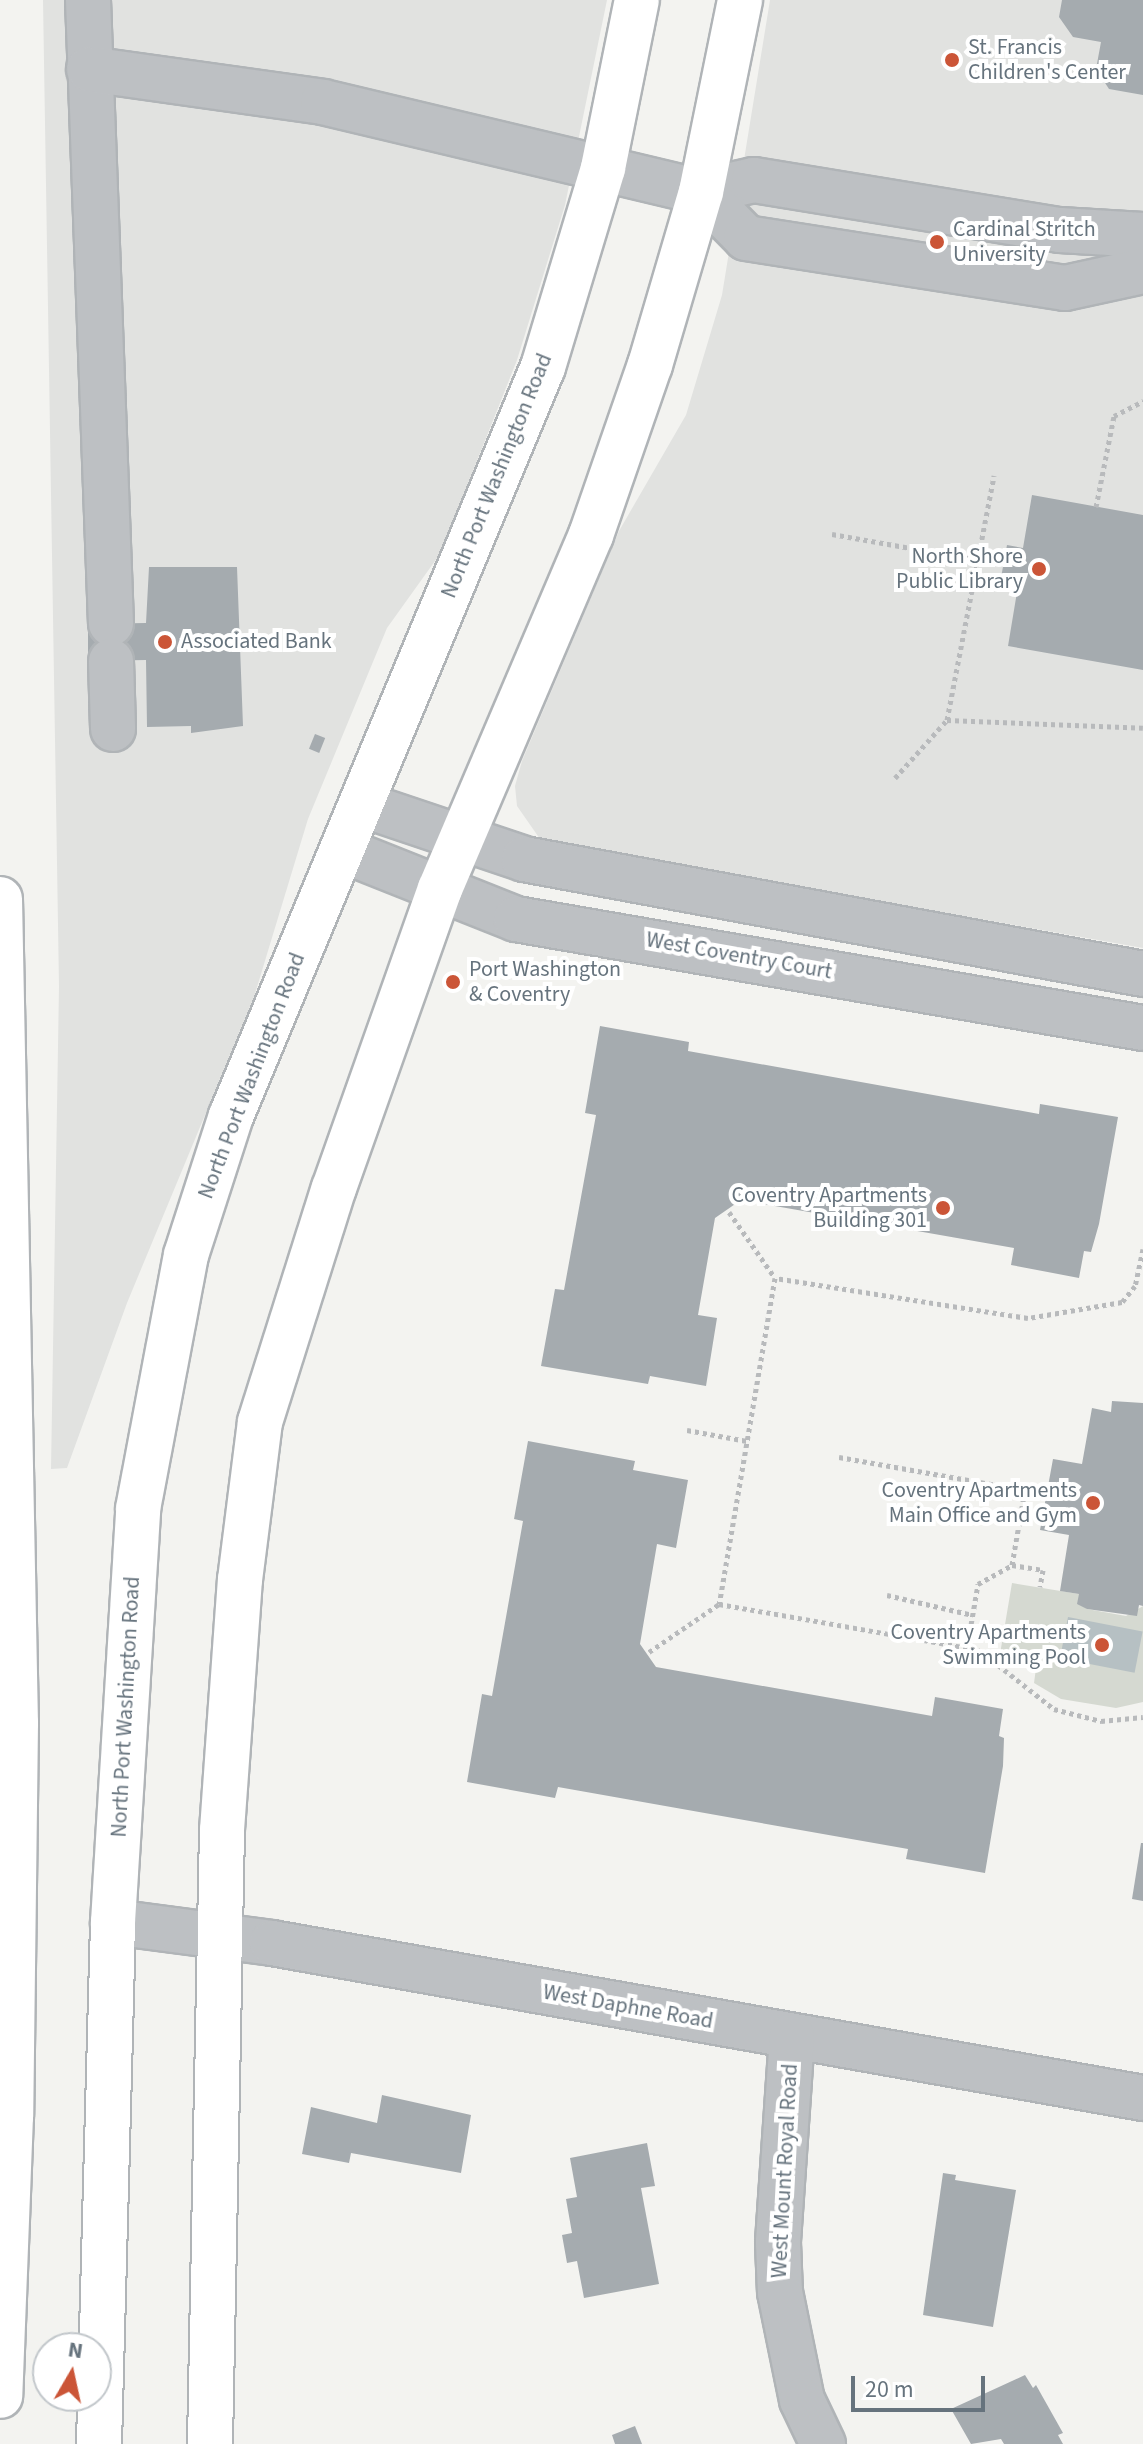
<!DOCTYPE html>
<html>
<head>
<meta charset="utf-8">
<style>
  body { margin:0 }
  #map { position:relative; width:1143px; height:2444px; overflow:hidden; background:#f3f3f0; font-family:"Source Sans 3",sans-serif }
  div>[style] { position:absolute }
  .built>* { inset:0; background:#e1e2e0 }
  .green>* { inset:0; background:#d5d9d1 }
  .water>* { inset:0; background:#b6c0c3; transform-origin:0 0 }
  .building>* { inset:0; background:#a5abaf; transform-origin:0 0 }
  .path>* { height:5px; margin-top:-2.5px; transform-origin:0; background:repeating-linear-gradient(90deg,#b8babc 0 4px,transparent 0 8px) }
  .roads { filter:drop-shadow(2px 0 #b0b4b7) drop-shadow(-2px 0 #b0b4b7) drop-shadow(0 2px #b0b4b7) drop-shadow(0 -2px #b0b4b7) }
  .minor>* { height:44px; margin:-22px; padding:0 22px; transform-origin:22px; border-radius:22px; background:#bdc0c3 }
  .major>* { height:44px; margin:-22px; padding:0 22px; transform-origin:22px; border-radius:22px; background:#fff }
  .highway>* { height:44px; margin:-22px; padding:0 22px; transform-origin:22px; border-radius:22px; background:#fff }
  .dots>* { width:22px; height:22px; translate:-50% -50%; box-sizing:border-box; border:4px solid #fff; border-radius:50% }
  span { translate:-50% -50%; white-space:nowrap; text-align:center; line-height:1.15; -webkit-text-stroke:8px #fff; paint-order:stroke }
  .poi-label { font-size:22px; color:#66737d }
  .left { translate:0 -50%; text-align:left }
  .right { translate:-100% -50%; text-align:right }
  .street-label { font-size:22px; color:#66737d }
  .north { position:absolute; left:32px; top:2332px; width:80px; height:80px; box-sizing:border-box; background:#fff; border:2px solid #c2c7cb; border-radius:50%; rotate:9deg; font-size:22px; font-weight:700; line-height:32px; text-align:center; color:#66737d }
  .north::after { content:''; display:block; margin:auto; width:28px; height:36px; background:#cb5537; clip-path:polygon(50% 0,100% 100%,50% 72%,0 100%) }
  .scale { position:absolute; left:851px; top:2376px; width:134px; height:36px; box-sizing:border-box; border:4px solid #66737d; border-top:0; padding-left:10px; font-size:24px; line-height:28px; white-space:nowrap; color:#66737d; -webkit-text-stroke:6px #fff; paint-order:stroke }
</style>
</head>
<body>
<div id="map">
  <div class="built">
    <div style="clip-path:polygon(43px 0,607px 0,565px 205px,517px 360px,440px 554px,387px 628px,308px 819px,254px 997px,127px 1303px,67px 1468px,51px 1469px,59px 986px)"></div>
    <div style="clip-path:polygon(770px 0,1143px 0,1143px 948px,570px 846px,540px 839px,517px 806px,515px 786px,522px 761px,619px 531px,686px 415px,722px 295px)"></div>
  </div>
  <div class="green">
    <div style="clip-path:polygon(1012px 1583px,1079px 1594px,1087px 1609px,1126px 1616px,1143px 1606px,1143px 1702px,1116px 1708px,1061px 1699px,1034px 1683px,1037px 1661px,1000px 1654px)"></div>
  </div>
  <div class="water">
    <div style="left:1068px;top:1617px;width:76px;height:42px;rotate:11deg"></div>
  </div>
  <div class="building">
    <div style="clip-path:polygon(1062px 0,1143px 0,1143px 95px,1109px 89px,1096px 69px,1101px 42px,1073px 37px,1059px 17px)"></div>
    <div style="clip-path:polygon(1032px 495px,1143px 515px,1143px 670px,1008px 646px,1018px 586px,1000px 583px,1007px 545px,1023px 548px)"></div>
    <div style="clip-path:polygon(149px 567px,237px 567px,243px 726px,191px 733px,191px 726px,147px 727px,146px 660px,88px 661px,88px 624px,146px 623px)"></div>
    <div style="left:315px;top:734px;width:11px;height:16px;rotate:22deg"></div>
    <div style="clip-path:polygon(600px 1026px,689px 1042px,688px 1051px,1039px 1114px,1040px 1104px,1118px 1117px,1099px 1224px,1091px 1252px,1084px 1251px,1079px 1278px,1011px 1265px,1014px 1248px,741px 1200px,715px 1218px,698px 1315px,717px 1318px,706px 1386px,650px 1376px,648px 1384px,541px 1366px,555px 1289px,564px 1290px,596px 1115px,585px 1113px)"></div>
    <div style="clip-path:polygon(1112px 1401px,1143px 1403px,1143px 1606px,1139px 1605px,1137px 1616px,1087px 1609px,1077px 1604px,1079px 1594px,1060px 1591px,1069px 1535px,1040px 1530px,1053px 1459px,1082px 1464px,1092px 1408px,1111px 1412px)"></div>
    <div style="clip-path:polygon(528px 1441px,635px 1461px,633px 1470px,688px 1480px,676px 1548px,657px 1544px,640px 1644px,656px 1667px,932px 1716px,935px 1697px,1003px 1709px,999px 1736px,1004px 1738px,1003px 1766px,985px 1873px,906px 1859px,908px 1849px,558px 1787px,555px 1798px,467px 1782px,482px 1694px,492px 1696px,523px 1521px,514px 1519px)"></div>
    <div style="clip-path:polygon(1141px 1843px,1143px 1843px,1143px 1901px,1132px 1899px)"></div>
    <div style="clip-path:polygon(382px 2095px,471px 2115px,461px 2173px,351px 2153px,349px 2163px,302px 2154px,311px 2107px,377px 2123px)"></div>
    <div style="clip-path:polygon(647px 2143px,655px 2186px,641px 2188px,659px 2284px,584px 2298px,577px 2261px,567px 2263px,562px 2235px,572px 2233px,566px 2199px,577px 2197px,570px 2158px)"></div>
    <div style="clip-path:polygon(943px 2173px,956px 2175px,955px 2180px,1016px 2190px,993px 2327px,923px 2315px)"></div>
    <div style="clip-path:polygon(1025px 2375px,1033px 2388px,1036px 2385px,1063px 2433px,1058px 2435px,1063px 2444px,1004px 2444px,1001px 2439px,971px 2444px,951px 2409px)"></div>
    <div style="clip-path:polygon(635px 2426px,642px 2444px,615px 2444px,612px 2435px)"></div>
  </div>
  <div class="path">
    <div style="left:1096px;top:507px;width:93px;rotate:-78.8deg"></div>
    <div style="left:1114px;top:416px;width:33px;rotate:-27deg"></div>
    <div style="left:832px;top:534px;width:148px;rotate:10.1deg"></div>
    <div style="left:947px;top:720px;width:249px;rotate:-79.1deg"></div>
    <div style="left:895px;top:778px;width:78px;rotate:-48.1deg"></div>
    <div style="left:947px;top:720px;width:196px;rotate:2.3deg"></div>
    <div style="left:729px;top:1212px;width:80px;rotate:55.1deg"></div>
    <div style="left:1143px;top:1249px;width:38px;rotate:102deg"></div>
    <div style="left:1135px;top:1286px;width:21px;rotate:129deg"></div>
    <div style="left:1122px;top:1302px;width:95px;rotate:170.3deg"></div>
    <div style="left:1028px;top:1318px;width:256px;rotate:-171deg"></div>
    <div style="left:775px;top:1278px;width:331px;rotate:99.7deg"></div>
    <div style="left:719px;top:1604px;width:264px;rotate:10deg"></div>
    <div style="left:979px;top:1650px;width:95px;rotate:38.2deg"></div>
    <div style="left:1054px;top:1709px;width:49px;rotate:14.3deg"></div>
    <div style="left:1101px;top:1721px;width:42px;rotate:-5.4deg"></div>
    <div style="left:687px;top:1430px;width:61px;rotate:10.4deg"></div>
    <div style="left:839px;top:1457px;width:189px;rotate:10.1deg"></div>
    <div style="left:1012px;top:1565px;width:31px;rotate:9deg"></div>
    <div style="left:1043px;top:1570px;width:17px;rotate:100deg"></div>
    <div style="left:887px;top:1595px;width:88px;rotate:13.1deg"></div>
    <div style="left:967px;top:1648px;width:65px;rotate:-80.2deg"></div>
    <div style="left:978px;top:1584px;width:39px;rotate:-29deg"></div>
    <div style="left:1012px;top:1565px;width:76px;rotate:-80.2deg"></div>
    <div style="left:1025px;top:1490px;width:20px;rotate:9deg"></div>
    <div style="left:649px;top:1652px;width:85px;rotate:-34.4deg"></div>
  </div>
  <div class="roads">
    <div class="minor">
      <div style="left:88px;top:0;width:624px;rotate:87.89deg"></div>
      <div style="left:89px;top:69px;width:236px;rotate:8deg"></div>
      <div style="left:323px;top:102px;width:389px;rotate:13.4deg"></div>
      <div style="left:701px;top:192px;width:54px;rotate:-12.8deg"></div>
      <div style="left:754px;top:180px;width:310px;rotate:9.3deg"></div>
      <div style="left:1060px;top:230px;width:83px;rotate:3.4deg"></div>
      <div style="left:701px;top:192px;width:64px;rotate:45.6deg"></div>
      <div style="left:746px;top:238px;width:323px;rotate:8.9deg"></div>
      <div style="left:1065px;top:288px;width:80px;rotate:-12.3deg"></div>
      <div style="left:111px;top:661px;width:68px;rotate:88.3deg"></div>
      <div style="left:364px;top:805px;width:169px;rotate:18.6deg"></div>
      <div style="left:524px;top:859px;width:630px;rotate:10.52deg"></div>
      <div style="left:345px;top:851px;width:184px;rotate:21.7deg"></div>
      <div style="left:516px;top:919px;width:636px;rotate:9.86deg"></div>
      <div style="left:113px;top:1922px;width:160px;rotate:7.5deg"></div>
      <div style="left:272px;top:1943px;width:885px;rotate:10.09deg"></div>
      <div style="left:792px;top:2036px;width:207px;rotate:93.9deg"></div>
      <div style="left:778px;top:2243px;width:49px;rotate:87.7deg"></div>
      <div style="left:780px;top:2292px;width:110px;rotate:78.5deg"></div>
      <div style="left:802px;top:2400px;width:49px;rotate:64.5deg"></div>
    </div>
    <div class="major">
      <div style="left:99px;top:2444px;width:522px;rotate:-88.46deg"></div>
      <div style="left:113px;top:1922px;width:414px;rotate:-86.5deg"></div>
      <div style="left:138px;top:1509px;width:258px;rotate:-79.3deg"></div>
      <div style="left:186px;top:1255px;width:146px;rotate:-72.1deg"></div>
      <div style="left:231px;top:1116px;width:811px;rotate:-67.39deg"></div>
      <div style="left:543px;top:367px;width:208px;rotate:-73.2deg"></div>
      <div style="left:603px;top:168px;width:171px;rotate:-78.6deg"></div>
      <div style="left:210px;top:2444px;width:614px;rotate:-88.88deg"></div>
      <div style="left:222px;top:1830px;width:251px;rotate:-85.9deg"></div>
      <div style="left:240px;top:1580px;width:159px;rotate:-82.8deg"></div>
      <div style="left:260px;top:1422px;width:245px;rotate:-72.5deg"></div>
      <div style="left:334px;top:1188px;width:317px;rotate:-70.5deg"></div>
      <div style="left:440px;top:889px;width:385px;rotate:-66.9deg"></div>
      <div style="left:591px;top:535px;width:180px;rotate:-70.9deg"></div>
      <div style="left:650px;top:365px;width:180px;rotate:-73.6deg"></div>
      <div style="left:701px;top:192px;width:196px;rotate:-78.5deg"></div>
    </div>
    <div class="highway">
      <div style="left:0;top:899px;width:824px;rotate:88.89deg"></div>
      <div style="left:16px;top:1723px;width:393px;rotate:90.7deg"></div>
      <div style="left:11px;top:2116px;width:280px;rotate:92.2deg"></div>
    </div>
  </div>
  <div class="dots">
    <div style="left:952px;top:60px;background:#cb5537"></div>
    <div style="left:937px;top:242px;background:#cb5537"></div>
    <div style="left:1039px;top:569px;background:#cb5537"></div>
    <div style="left:165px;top:642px;background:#cb5537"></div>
    <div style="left:453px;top:982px;background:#cb5537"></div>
    <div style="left:943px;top:1208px;background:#cb5537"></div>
    <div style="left:1093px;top:1503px;background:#cb5537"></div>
    <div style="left:1102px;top:1645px;background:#cb5537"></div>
  </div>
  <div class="poi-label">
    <span class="left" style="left:968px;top:60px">St. Francis<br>Children's Center</span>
    <span class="left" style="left:953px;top:242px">Cardinal Stritch<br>University</span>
    <span class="right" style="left:1023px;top:569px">North Shore<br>Public Library</span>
    <span class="left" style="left:181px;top:642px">Associated Bank</span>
    <span class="left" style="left:469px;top:982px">Port Washington<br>&amp; Coventry</span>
    <span class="right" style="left:927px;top:1208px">Coventry Apartments<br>Building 301</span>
    <span class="right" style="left:1077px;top:1503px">Coventry Apartments<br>Main Office and Gym</span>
    <span class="right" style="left:1086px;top:1645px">Coventry Apartments<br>Swimming Pool</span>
  </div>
  <div class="street-label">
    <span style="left:497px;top:476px;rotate:-68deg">North Port Washington Road</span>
    <span style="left:739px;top:956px;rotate:10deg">West Coventry Court</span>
    <span style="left:252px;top:1076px;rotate:-69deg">North Port Washington Road</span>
    <span style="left:126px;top:1707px;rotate:-87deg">North Port Washington Road</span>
    <span style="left:628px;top:2007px;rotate:10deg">West Daphne Road</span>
    <span style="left:785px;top:2171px;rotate:-87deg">West Mount Royal Road</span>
  </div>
  <div class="north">N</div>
  <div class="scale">20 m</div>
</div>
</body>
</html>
